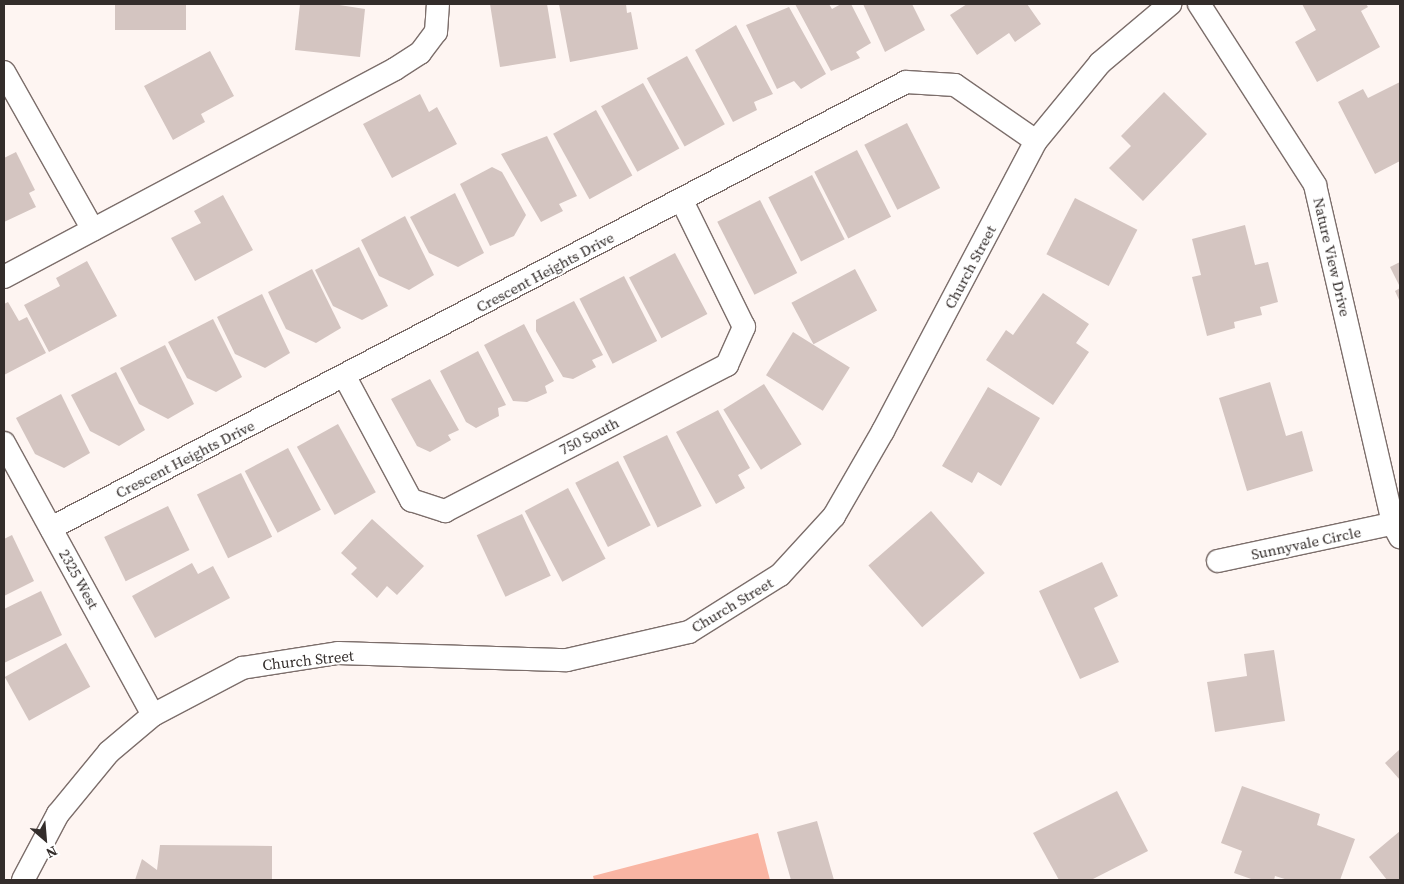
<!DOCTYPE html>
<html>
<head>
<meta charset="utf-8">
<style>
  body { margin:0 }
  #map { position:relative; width:1404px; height:884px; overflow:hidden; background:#fef5f2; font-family:"Source Serif 4",serif }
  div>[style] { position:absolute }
  .green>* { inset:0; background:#f9b5a3 }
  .building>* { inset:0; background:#d4c5c1; transform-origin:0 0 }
  .roads { filter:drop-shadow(1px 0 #7c6e6b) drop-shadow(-1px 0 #7c6e6b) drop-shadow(0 1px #7c6e6b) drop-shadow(0 -1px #7c6e6b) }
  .minor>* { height:22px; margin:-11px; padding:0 11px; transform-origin:11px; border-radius:11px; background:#fff }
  span { translate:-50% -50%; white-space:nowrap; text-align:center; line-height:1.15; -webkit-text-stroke:4px #fff; paint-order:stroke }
  .street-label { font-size:15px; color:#332d2b }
  .frame { position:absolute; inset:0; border:5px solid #332d2b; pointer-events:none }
  .north { position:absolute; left:20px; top:814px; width:50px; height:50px; -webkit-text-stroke:4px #fff; paint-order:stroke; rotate:153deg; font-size:14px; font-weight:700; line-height:20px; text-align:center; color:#332d2b }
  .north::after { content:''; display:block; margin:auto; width:18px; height:22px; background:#332d2b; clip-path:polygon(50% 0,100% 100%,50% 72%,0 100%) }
</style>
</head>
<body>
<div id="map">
  <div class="green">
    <div style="clip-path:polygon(758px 833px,770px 880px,594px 880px,593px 876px)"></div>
  </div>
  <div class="building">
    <div style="left:115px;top:4px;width:71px;height:26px"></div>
    <div style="clip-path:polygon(300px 4px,333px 4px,365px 9px,360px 57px,295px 50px)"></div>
    <div style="clip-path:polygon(490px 4px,547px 4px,556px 58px,500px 67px)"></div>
    <div style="clip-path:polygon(559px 4px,626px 4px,627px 13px,631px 12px,638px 49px,570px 62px)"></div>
    <div style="clip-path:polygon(795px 4px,829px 4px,832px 9px,841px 4px,851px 4px,871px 43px,856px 52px,860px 58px,831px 71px)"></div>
    <div style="clip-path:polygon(863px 4px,912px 4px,925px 30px,885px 52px)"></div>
    <div style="clip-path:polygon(967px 4px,1027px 4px,1041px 24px,1015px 42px,1009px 33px,977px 55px,950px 15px)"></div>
    <div style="clip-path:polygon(1302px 4px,1366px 4px,1368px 7px,1361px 11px,1380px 47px,1317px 82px,1295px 42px,1316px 30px)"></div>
    <div style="clip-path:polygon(789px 7px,826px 74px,801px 89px,794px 81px,777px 89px,746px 25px)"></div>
    <div style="clip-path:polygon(736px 25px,773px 94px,754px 102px,757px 110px,733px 122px,695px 50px)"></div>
    <div style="clip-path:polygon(210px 51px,234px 96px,201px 114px,205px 122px,173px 140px,144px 86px)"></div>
    <div style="left:687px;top:56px;width:78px;height:46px;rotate:61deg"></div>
    <div style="clip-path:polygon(1400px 82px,1400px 161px,1375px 174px,1338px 102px,1363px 89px,1368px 98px)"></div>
    <div style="left:643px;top:83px;width:75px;height:48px;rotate:61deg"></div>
    <div style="clip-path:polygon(1164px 92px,1207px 134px,1143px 201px,1109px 168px,1131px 146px,1121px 136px)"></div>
    <div style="clip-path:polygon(420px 94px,429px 112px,437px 107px,457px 144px,392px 178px,363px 124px)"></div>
    <div style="left:596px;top:110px;width:75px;height:49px;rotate:61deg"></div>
    <div style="left:907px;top:123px;width:73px;height:48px;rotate:63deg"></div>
    <div style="clip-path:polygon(547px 136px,577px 196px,559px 204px,563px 211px,541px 222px,501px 154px)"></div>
    <div style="left:857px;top:150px;width:75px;height:48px;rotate:63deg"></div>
    <div style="clip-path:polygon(16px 152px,35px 190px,29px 193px,36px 207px,4px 222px,4px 158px)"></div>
    <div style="clip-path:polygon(492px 167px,502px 172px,526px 215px,514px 236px,490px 246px,460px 184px)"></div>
    <div style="left:812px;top:175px;width:72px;height:49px;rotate:63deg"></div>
    <div style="clip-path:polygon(455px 193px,484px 253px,458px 267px,429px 253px,410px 217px)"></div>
    <div style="clip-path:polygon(223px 195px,253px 250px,195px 281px,171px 238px,201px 223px,194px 211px)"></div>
    <div style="left:1075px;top:198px;width:70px;height:63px;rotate:27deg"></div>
    <div style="left:760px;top:200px;width:82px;height:48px;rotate:63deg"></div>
    <div style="clip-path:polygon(405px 216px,434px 275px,409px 290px,379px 276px,361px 240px)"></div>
    <div style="clip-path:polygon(1245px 225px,1255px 265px,1268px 262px,1278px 302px,1260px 307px,1262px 315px,1234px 322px,1235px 328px,1207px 336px,1192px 277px,1201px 275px,1192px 239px)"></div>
    <div style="clip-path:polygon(359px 247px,388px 306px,362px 320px,333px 306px,315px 270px)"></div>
    <div style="left:675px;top:253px;width:69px;height:52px;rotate:62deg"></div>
    <div style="clip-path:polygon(87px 261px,117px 316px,49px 352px,24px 305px,60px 286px,56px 278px)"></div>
    <div style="clip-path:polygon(1400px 262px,1400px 287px,1390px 267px)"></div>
    <div style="clip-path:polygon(312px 269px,341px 328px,316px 343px,286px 329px,268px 292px)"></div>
    <div style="left:855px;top:269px;width:47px;height:72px;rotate:62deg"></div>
    <div style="left:624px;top:276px;width:73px;height:50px;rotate:63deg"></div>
    <div style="clip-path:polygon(1400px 288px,1400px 302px,1395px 291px)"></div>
    <div style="clip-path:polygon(1043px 293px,1089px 324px,1076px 343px,1089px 352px,1053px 405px,986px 360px,1006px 330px,1013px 335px)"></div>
    <div style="clip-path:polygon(262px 294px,290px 353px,265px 368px,235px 354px,217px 317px)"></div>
    <div style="clip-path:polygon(574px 301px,603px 355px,592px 360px,596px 367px,573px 379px,563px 377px,536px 331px,536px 320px)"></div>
    <div style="clip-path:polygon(8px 302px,19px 321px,27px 317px,46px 353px,4px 375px,4px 304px)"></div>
    <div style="clip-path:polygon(213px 319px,242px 377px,216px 392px,187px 378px,168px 342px)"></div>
    <div style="clip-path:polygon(524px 324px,554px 381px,545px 386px,547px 393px,527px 402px,513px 401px,484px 345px)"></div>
    <div style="left:793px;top:332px;width:67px;height:51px;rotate:32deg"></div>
    <div style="clip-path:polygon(165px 345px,194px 404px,168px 419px,139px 404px,120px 368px)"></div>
    <div style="clip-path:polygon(478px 351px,506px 405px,498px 408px,499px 416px,476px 428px,466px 422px,440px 371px)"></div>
    <div style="clip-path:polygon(116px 372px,145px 430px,119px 446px,90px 431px,71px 395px)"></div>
    <div style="clip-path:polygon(430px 379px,459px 430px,448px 435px,451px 440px,430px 452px,417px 446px,391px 399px)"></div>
    <div style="clip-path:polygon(1270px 382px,1286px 436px,1302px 431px,1313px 471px,1247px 491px,1219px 398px)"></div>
    <div style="left:764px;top:384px;width:71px;height:48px;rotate:58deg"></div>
    <div style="clip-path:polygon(988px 387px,1040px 418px,1001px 486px,978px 472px,972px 483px,942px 466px)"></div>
    <div style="clip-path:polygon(61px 394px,90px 453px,64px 468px,35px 454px,16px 418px)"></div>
    <div style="clip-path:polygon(718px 410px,750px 468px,738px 475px,745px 488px,716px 504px,676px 432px)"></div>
    <div style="left:338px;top:424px;width:78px;height:47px;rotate:61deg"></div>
    <div style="left:667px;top:435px;width:79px;height:49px;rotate:64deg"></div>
    <div style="left:288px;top:448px;width:70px;height:49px;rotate:62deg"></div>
    <div style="left:618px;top:461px;width:72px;height:48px;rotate:63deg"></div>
    <div style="left:241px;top:473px;width:71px;height:49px;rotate:64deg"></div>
    <div style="left:568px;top:488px;width:80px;height:49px;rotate:62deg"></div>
    <div style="left:168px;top:506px;width:49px;height:71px;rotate:64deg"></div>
    <div style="left:931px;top:511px;width:82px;height:83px;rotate:49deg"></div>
    <div style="left:522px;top:514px;width:68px;height:50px;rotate:65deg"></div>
    <div style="clip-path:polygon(372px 519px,424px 566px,397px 595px,387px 586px,377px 598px,351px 574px,357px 568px,341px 553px)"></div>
    <div style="clip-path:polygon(12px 535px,34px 581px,4px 596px,4px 539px)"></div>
    <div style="clip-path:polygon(1102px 562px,1118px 596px,1094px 608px,1119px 662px,1080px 679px,1039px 591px)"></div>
    <div style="clip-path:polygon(192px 563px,198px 574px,213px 566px,230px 598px,155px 638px,132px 596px)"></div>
    <div style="clip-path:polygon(41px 591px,62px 635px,4px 663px,4px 609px)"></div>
    <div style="left:66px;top:643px;width:50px;height:70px;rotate:61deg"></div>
    <div style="clip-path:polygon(1274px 650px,1285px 721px,1215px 732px,1207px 682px,1247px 676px,1244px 654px)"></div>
    <div style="clip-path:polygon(1400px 749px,1400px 780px,1385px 763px)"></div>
    <div style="clip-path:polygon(1242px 786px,1320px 814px,1317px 825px,1355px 839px,1340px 880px,1288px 880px,1275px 876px,1274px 880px,1254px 880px,1234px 873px,1242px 851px,1221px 843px)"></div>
    <div style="clip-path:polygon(1117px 791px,1148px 851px,1091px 880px,1059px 880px,1033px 833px)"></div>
    <div style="clip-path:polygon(817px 821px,834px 880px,791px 880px,777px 832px)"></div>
    <div style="clip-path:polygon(1400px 831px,1400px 880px,1387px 880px,1369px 857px)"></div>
    <div style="clip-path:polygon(160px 845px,272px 846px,272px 880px,135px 880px,142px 859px,157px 870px)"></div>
  </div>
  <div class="roads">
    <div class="minor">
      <div style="left:1199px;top:4px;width:215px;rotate:57.3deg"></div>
      <div style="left:1315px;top:185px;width:348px;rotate:77deg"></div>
      <div style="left:1393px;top:524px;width:15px;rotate:62deg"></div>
      <div style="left:4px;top:72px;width:181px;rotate:60.6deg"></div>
      <div style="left:4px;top:277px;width:443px;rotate:-28deg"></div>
      <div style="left:395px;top:69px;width:30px;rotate:-33deg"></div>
      <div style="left:420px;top:53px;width:26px;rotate:-53deg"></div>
      <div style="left:436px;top:32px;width:28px;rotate:-86deg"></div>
      <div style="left:345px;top:377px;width:140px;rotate:61.8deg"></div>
      <div style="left:411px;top:500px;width:36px;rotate:18deg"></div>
      <div style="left:445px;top:511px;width:318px;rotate:-27.4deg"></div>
      <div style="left:727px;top:365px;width:42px;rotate:-65.9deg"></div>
      <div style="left:744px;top:327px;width:140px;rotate:-116.2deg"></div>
      <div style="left:4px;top:443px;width:310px;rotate:61.3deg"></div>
      <div style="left:51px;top:528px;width:964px;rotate:-27.55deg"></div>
      <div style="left:906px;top:82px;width:49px;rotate:3.5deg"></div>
      <div style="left:955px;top:85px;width:98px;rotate:34.7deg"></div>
      <div style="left:1218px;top:561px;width:186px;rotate:-12.1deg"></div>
      <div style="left:23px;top:880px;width:75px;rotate:-62.1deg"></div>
      <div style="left:58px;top:814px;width:80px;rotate:-50.6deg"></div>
      <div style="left:109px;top:752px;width:57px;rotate:-40.1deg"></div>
      <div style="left:153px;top:715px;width:101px;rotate:-27.8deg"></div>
      <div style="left:242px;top:668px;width:97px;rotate:-8.9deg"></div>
      <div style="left:338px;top:653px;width:229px;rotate:1.8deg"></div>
      <div style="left:567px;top:660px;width:125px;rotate:-12.9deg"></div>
      <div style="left:689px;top:632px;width:107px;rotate:-32.1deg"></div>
      <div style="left:780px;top:575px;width:80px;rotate:-47.5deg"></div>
      <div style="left:834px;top:516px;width:98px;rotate:-60deg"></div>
      <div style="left:883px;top:431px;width:328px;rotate:-62.2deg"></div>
      <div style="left:1036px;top:141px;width:101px;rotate:-50.6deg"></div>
      <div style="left:1100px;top:63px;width:92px;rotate:-40.1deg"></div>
    </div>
  </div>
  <div class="street-label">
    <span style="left:1332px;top:257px;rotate:77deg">Nature View Drive</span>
    <span style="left:970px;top:267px;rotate:-62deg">Church Street</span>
    <span style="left:545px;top:272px;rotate:-28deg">Crescent Heights Drive</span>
    <span style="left:589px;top:436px;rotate:-27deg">750 South</span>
    <span style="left:185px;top:459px;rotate:-27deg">Crescent Heights Drive</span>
    <span style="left:1306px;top:543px;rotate:-12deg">Sunnyvale Circle</span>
    <span style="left:79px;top:579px;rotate:61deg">2325 West</span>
    <span style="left:732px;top:605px;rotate:-31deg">Church Street</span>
    <span style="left:308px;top:660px;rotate:-6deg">Church Street</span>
  </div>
  <div class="frame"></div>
  <div class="north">N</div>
</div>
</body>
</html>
